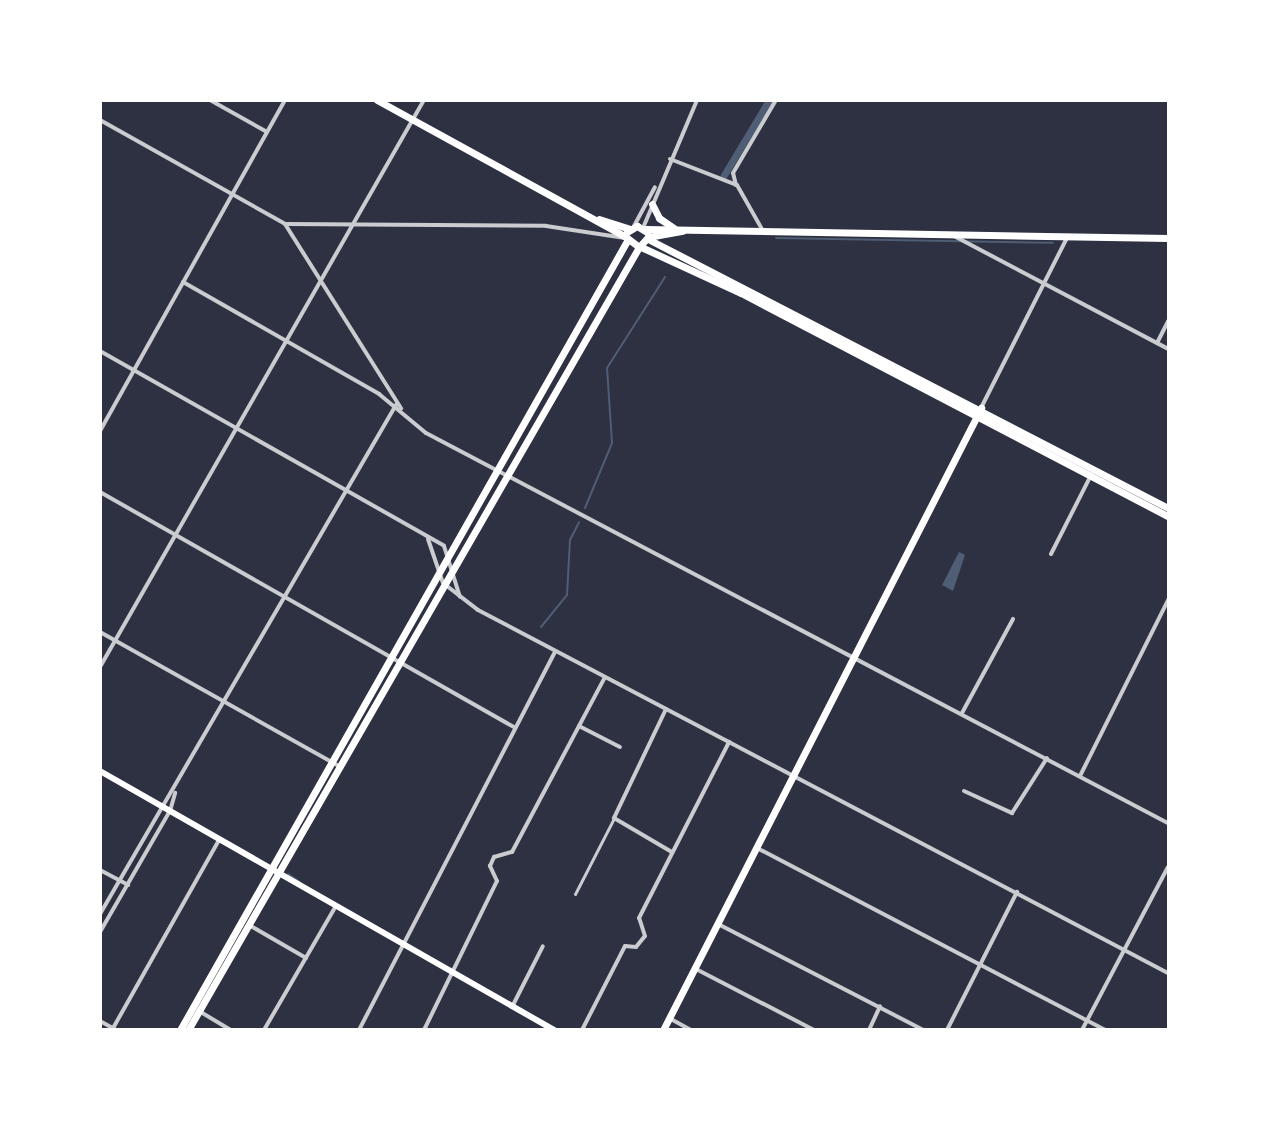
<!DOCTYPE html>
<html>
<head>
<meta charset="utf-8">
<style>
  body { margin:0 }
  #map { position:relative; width:1269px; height:1130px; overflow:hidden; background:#2d3142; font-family:Commissioner,sans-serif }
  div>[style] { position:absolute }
  .water>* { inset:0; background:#4f5d75 }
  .stream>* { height:2px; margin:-1px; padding:0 1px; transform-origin:1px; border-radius:1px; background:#4f5d75 }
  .canal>* { height:7px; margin:-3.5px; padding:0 3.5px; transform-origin:3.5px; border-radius:3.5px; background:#4f5d75 }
  .pedestrian>* { height:3px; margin:-1.5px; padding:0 1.5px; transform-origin:1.5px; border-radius:1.5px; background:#caccd0 }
  .minor>* { height:4px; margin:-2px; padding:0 2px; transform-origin:2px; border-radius:2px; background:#caccd0 }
  .secondary>* { height:6px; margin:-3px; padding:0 3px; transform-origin:3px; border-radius:3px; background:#fff }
  .primary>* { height:7px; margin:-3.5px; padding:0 3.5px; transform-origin:3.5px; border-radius:3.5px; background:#fff }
  .trunk>* { height:7px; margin:-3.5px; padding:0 3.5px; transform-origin:3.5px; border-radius:3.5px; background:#fff }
  span { translate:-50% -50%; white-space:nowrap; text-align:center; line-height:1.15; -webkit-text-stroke:6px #fff; paint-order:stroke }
  .frame { position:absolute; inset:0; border:102px solid #fff; pointer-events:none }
</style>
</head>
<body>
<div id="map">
  <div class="water">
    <div style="clip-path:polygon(959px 552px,965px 555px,953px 591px,942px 585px)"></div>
  </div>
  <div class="stream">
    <div style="left:776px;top:238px;width:277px;rotate:1deg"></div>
    <div style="left:585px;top:508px;width:70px;rotate:-67.4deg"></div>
    <div style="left:612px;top:443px;width:75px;rotate:-93.8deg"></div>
    <div style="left:607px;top:368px;width:108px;rotate:-57.5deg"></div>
    <div style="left:541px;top:627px;width:41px;rotate:-50.9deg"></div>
    <div style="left:567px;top:595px;width:55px;rotate:-86.9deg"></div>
    <div style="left:570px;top:540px;width:20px;rotate:-63deg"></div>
    <div style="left:288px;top:874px;width:14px;rotate:34deg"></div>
  </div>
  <div class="canal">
    <div style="left:724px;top:175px;width:87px;rotate:-59deg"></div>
  </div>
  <div class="pedestrian">
    <div style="left:575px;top:894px;width:85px;rotate:-62.8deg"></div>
  </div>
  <div class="minor">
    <div style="left:210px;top:100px;width:65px;rotate:29.3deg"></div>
    <div style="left:100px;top:120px;width:212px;rotate:29.3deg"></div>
    <div style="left:285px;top:224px;width:218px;rotate:57.8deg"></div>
    <div style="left:670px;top:159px;width:72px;rotate:21.2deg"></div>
    <div style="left:737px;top:185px;width:53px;rotate:60.5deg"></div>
    <div style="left:736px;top:185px;width:12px;rotate:-104deg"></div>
    <div style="left:733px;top:173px;width:85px;rotate:-59.5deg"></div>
    <div style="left:286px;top:224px;width:260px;rotate:0.4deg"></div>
    <div style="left:546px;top:226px;width:80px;rotate:8.6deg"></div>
    <div style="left:634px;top:226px;width:44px;rotate:-61.7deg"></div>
    <div style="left:643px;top:228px;width:139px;rotate:-67.1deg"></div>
    <div style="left:954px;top:236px;width:242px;rotate:27.8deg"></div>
    <div style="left:183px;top:282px;width:226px;rotate:29.7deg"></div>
    <div style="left:379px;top:394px;width:61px;rotate:39.7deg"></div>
    <div style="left:426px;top:433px;width:838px;rotate:27.73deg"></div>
    <div style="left:1157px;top:343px;width:25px;rotate:-63deg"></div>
    <div style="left:100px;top:351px;width:395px;rotate:29.5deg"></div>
    <div style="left:444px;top:546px;width:53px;rotate:72.6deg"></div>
    <div style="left:981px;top:408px;width:193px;rotate:-63.2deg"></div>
    <div style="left:100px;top:431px;width:379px;rotate:-60.8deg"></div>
    <div style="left:100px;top:492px;width:477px;rotate:29.6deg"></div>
    <div style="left:428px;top:539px;width:46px;rotate:71.2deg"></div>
    <div style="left:443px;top:583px;width:44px;rotate:37.6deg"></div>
    <div style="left:478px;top:610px;width:780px;rotate:27.75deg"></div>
    <div style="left:1051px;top:554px;width:89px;rotate:-63.1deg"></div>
    <div style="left:100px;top:632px;width:274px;rotate:29.3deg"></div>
    <div style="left:100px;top:667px;width:653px;rotate:-60.26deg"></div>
    <div style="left:666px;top:709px;width:121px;rotate:115.5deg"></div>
    <div style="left:614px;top:818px;width:67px;rotate:30.4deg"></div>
    <div style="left:962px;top:713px;width:107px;rotate:-61.5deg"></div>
    <div style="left:579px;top:726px;width:46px;rotate:27.1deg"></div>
    <div style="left:1081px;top:774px;width:195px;rotate:-63.4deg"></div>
    <div style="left:964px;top:791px;width:53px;rotate:24.6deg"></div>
    <div style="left:1012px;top:813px;width:65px;rotate:-57.5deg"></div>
    <div style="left:757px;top:848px;width:393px;rotate:27.6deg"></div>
    <div style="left:100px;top:870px;width:32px;rotate:28deg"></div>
    <div style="left:100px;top:914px;width:589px;rotate:-59.82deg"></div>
    <div style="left:718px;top:924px;width:231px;rotate:27.3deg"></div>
    <div style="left:249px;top:925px;width:66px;rotate:30.1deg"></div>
    <div style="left:100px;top:932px;width:140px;rotate:-60deg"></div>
    <div style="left:170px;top:811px;width:19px;rotate:-74deg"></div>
    <div style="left:694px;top:968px;width:135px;rotate:27.3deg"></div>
    <div style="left:512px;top:1007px;width:68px;rotate:-63.1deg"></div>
    <div style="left:199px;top:1011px;width:37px;rotate:31deg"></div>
    <div style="left:669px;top:1018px;width:25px;rotate:29deg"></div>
    <div style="left:100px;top:1021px;width:18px;rotate:29deg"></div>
    <div style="left:112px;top:1030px;width:218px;rotate:-60.6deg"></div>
    <div style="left:264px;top:1030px;width:143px;rotate:-59.9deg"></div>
    <div style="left:359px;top:1030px;width:426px;rotate:-62.6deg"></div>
    <div style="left:424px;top:1030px;width:166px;rotate:-63.9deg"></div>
    <div style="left:497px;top:881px;width:17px;rotate:-115deg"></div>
    <div style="left:490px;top:866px;width:10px;rotate:-66deg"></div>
    <div style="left:494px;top:857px;width:19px;rotate:-16deg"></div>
    <div style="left:512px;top:852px;width:198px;rotate:-62deg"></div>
    <div style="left:582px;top:1030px;width:94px;rotate:-62.9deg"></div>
    <div style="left:625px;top:946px;width:11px;rotate:5deg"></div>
    <div style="left:636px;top:947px;width:14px;rotate:-51deg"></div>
    <div style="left:645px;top:936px;width:19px;rotate:-108deg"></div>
    <div style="left:639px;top:918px;width:198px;rotate:-62.9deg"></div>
    <div style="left:869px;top:1030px;width:26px;rotate:-65deg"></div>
    <div style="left:947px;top:1030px;width:155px;rotate:-63.1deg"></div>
    <div style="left:1082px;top:1030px;width:184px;rotate:-62.2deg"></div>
  </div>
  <div class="secondary">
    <div style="left:100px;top:771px;width:523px;rotate:29.7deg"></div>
  </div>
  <div class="primary">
    <div style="left:648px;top:239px;width:585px;rotate:27.35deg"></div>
    <div style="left:641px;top:247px;width:110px;rotate:24.7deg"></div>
    <div style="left:741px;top:293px;width:482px;rotate:27.6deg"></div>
    <div style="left:180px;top:1030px;width:907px;rotate:-60.47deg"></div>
    <div style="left:188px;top:1030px;width:904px;rotate:-60.06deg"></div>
    <div style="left:663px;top:1030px;width:699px;rotate:-62.92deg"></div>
  </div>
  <div class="trunk">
    <div style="left:377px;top:100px;width:284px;rotate:28.8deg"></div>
    <div style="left:652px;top:204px;width:16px;rotate:63deg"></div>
    <div style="left:659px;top:218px;width:18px;rotate:34deg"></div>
    <div style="left:599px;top:219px;width:33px;rotate:18deg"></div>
    <div style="left:645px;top:229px;width:523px;rotate:0.99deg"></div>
    <div style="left:627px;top:232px;width:12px;rotate:-31deg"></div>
    <div style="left:637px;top:226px;width:12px;rotate:31deg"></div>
    <div style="left:626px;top:237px;width:16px;rotate:38deg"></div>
    <div style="left:639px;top:247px;width:13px;rotate:-48deg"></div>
    <div style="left:648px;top:237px;width:35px;rotate:-10deg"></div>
  </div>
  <div class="frame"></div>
</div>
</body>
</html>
